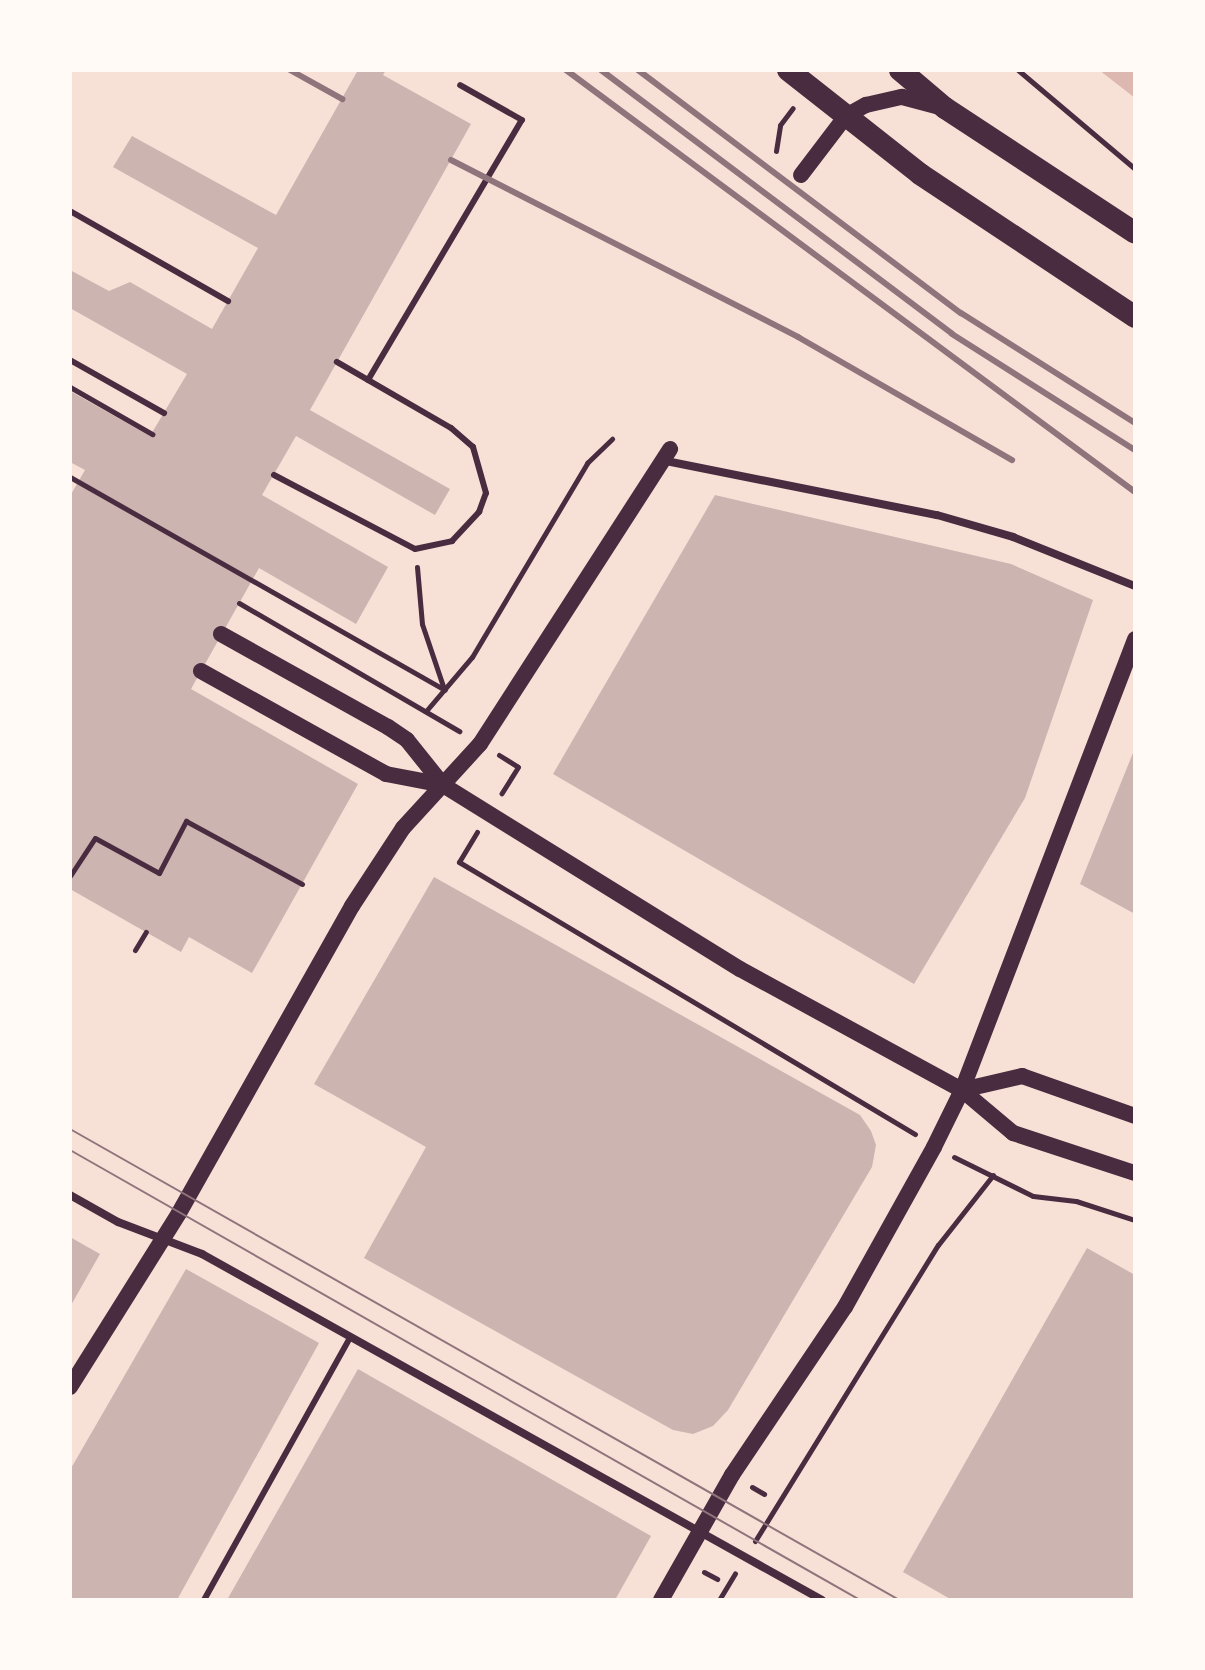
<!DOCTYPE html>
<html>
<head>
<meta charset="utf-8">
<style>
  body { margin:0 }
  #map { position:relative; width:1205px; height:1670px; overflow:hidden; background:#f7e1d7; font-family:Figtree,sans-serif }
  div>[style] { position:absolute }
  .water>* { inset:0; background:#dcb8b0 }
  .building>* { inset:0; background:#ccb4b1 }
  .path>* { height:5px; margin:-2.5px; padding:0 2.5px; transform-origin:2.5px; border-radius:2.5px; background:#4a2c40 }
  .service>* { height:6px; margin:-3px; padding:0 3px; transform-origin:3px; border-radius:3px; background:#4a2c40 }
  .minor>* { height:8px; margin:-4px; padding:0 4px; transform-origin:4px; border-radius:4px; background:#4a2c40 }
  .secondary>* { height:16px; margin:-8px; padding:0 8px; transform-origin:8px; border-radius:8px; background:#4a2c40 }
  .trunk>* { height:22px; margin:-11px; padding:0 11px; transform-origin:11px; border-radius:11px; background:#4a2c40 }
  .tram>* { height:2px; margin:-1px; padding:0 1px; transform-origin:1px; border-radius:1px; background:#8f747c }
  .rail>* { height:6px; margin:-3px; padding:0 3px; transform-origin:3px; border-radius:3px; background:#8f747c }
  span { translate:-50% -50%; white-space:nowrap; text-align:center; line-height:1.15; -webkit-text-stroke:7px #fffaf5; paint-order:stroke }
  .frame { position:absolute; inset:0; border:72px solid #fffaf5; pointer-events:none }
</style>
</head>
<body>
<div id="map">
  <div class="water">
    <div style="clip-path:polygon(1099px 70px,1135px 70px,1135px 98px)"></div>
  </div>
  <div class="building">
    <div style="clip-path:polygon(358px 70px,386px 70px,383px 75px,471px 124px,310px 410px,450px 489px,435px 515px,296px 436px,262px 495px,388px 567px,356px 624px,259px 568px,191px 689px,358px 784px,252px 973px,189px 937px,181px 952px,70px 889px,70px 496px,85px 470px,70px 462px,70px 391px,150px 436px,187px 374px,70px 308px,70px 270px,109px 291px,130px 282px,212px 329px,258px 248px,113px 167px,132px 136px,276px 215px)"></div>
    <div style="clip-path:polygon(715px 495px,1011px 564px,1093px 600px,1025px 798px,914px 984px,553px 774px)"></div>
    <div style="clip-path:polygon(1135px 748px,1135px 914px,1080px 884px)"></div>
    <div style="clip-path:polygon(434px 877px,860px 1115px,871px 1131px,876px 1145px,872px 1167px,728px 1410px,713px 1426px,693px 1434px,673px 1430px,364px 1258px,426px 1147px,314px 1084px)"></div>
    <div style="clip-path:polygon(70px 1237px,100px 1254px,70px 1307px)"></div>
    <div style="clip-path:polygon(1087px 1248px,1135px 1275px,1135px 1600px,952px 1600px,903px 1572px)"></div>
    <div style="clip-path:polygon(186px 1269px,319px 1343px,177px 1600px,70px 1600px,70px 1470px)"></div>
    <div style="clip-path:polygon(358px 1369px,651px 1536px,615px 1600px,227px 1600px)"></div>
  </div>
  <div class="path">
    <div style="left:1018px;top:70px;width:153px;rotate:40.2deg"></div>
    <div style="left:776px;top:151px;width:26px;rotate:-81deg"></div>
    <div style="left:780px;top:125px;width:21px;rotate:-53deg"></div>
    <div style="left:70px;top:387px;width:95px;rotate:29.8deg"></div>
    <div style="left:70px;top:477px;width:431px;rotate:29.6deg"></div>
    <div style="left:417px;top:567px;width:57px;rotate:85deg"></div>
    <div style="left:422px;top:624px;width:69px;rotate:71.3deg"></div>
    <div style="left:239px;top:603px;width:255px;rotate:30.2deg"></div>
    <div style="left:426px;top:711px;width:71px;rotate:-49.6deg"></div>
    <div style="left:472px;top:657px;width:226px;rotate:-59.3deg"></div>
    <div style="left:587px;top:463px;width:35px;rotate:-44deg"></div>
    <div style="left:499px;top:755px;width:22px;rotate:32deg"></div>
    <div style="left:518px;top:767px;width:31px;rotate:122deg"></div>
    <div style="left:477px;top:832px;width:35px;rotate:121deg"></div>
    <div style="left:459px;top:862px;width:531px;rotate:30.82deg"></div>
    <div style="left:70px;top:876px;width:45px;rotate:-56.7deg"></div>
    <div style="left:95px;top:838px;width:73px;rotate:28.7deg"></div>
    <div style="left:159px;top:873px;width:59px;rotate:-62.6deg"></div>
    <div style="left:186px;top:821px;width:132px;rotate:28.5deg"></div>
    <div style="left:135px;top:950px;width:21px;rotate:-59deg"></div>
    <div style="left:954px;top:1157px;width:88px;rotate:26.3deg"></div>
    <div style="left:1033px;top:1196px;width:43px;rotate:6.6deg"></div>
    <div style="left:1076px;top:1201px;width:62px;rotate:17.9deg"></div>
    <div style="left:752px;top:1487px;width:14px;rotate:30deg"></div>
    <div style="left:755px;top:1541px;width:348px;rotate:-58.3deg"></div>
    <div style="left:938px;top:1245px;width:89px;rotate:-51.8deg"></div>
    <div style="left:704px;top:1572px;width:15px;rotate:28deg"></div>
    <div style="left:719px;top:1600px;width:31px;rotate:-59deg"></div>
  </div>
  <div class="service">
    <div style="left:70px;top:211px;width:182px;rotate:29.7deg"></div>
    <div style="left:70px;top:360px;width:108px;rotate:29.4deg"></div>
    <div style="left:368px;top:380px;width:302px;rotate:-59.4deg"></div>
    <div style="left:522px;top:120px;width:71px;rotate:-150.6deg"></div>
    <div style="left:274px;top:475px;width:159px;rotate:27.7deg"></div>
    <div style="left:415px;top:549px;width:38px;rotate:-12deg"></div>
    <div style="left:452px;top:541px;width:40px;rotate:-47deg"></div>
    <div style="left:479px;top:512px;width:20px;rotate:-70deg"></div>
    <div style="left:486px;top:493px;width:48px;rotate:-105.8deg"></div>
    <div style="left:473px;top:447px;width:29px;rotate:-139deg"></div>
    <div style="left:451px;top:428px;width:132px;rotate:-149.9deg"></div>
    <div style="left:204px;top:1600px;width:300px;rotate:-60.9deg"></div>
  </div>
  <div class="minor">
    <div style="left:666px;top:461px;width:276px;rotate:11.3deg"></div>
    <div style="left:937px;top:515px;width:79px;rotate:16.1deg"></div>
    <div style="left:1013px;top:537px;width:131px;rotate:21.9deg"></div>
    <div style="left:70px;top:1195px;width:55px;rotate:29.4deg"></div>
    <div style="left:118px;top:1222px;width:90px;rotate:20.9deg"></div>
    <div style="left:202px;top:1254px;width:710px;rotate:29.16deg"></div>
  </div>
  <div class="secondary">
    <div style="left:801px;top:175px;width:74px;rotate:-52.7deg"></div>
    <div style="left:846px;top:116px;width:23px;rotate:-29deg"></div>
    <div style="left:866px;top:105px;width:37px;rotate:-13deg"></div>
    <div style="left:902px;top:97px;width:38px;rotate:15deg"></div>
    <div style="left:221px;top:634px;width:191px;rotate:29.1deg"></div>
    <div style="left:388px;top:727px;width:23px;rotate:34deg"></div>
    <div style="left:407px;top:740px;width:58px;rotate:51.3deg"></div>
    <div style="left:443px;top:785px;width:349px;rotate:31.8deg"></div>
    <div style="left:740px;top:969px;width:253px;rotate:28.6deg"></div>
    <div style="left:962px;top:1090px;width:67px;rotate:40.1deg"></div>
    <div style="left:1013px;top:1133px;width:128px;rotate:18.2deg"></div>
    <div style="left:201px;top:671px;width:212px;rotate:29.1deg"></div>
    <div style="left:386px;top:774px;width:58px;rotate:10.9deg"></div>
    <div style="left:962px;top:1090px;width:62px;rotate:-13.1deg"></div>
    <div style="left:1022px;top:1076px;width:120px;rotate:19.5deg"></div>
    <div style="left:70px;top:1387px;width:205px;rotate:-57.9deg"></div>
    <div style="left:179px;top:1213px;width:352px;rotate:-60.6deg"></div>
    <div style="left:352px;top:906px;width:93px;rotate:-56.8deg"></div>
    <div style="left:403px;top:828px;width:114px;rotate:-47.5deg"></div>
    <div style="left:480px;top:744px;width:351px;rotate:-57.2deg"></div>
    <div style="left:661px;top:1600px;width:144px;rotate:-60.4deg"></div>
    <div style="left:732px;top:1475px;width:202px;rotate:-56.1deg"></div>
    <div style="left:845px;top:1307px;width:183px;rotate:-60.9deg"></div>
    <div style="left:934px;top:1147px;width:64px;rotate:-63.8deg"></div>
    <div style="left:962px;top:1090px;width:483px;rotate:-69deg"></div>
  </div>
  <div class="trunk">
    <div style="left:788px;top:70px;width:168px;rotate:38.2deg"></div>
    <div style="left:920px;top:174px;width:258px;rotate:33.6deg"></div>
    <div style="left:900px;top:70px;width:59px;rotate:40.2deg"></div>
    <div style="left:945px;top:108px;width:227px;rotate:33.3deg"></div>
  </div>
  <div class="tram">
    <div style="left:70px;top:1129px;width:953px;rotate:29.6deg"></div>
    <div style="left:70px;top:1150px;width:909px;rotate:29.67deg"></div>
  </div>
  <div class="rail">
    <div style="left:290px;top:70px;width:60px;rotate:29.1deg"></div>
    <div style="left:566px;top:70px;width:708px;rotate:36.56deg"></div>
    <div style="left:601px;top:70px;width:439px;rotate:36.9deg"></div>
    <div style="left:952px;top:334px;width:217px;rotate:32.4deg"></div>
    <div style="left:638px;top:70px;width:404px;rotate:37deg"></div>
    <div style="left:961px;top:313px;width:206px;rotate:32.3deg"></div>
    <div style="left:451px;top:160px;width:390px;rotate:27deg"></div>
    <div style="left:798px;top:337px;width:247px;rotate:29.9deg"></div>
  </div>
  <div class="frame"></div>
</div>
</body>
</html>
